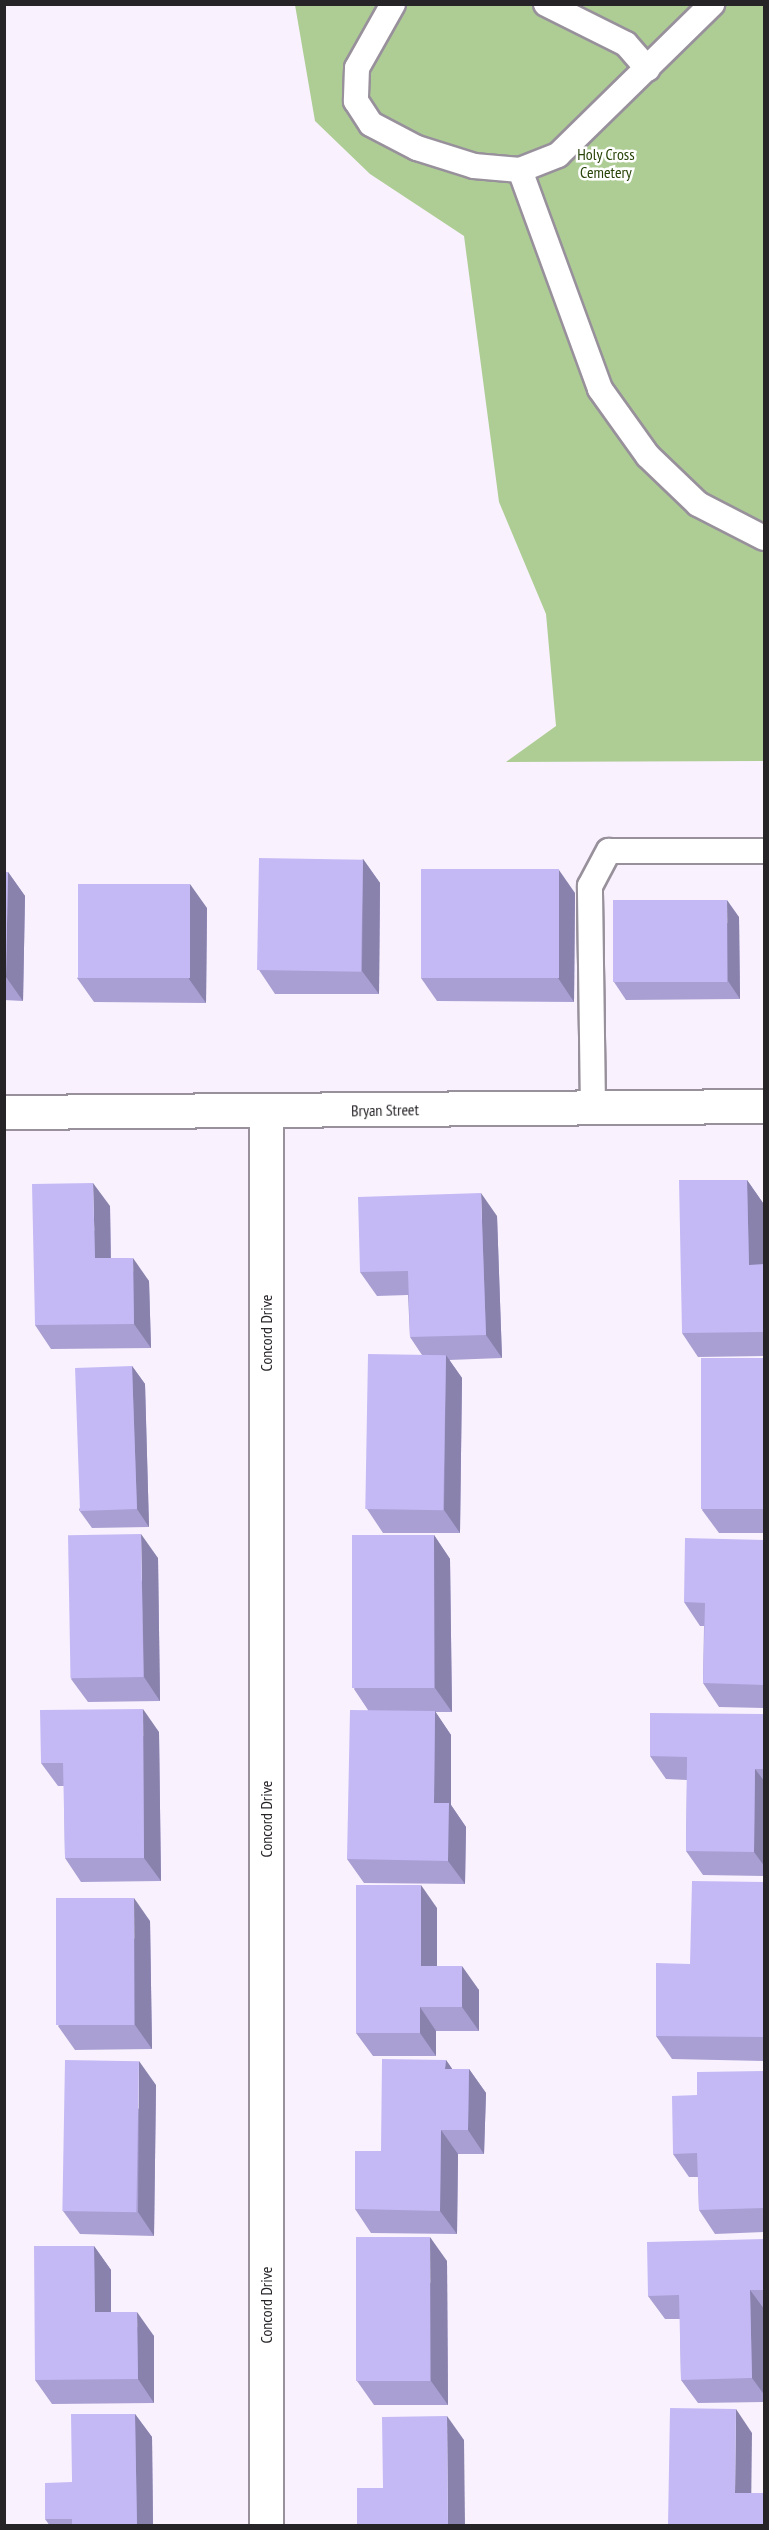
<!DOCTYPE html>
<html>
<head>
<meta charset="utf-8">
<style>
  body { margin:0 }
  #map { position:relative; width:769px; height:2530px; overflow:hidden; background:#f9f2fe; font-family:"PT Sans Narrow",sans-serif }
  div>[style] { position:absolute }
  .green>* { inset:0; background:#aecd95 }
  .roads { filter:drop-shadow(2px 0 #98919c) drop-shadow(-2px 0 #98919c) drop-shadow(0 2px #98919c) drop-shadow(0 -2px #98919c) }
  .lane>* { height:24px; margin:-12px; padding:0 12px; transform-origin:12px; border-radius:12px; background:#fff }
  .street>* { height:33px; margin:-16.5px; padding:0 16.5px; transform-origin:16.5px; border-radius:16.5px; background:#fff }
  .wall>* { inset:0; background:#a99fd3 }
  .shaded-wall>* { inset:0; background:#8982ac }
  .building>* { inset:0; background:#c4b9f5; transform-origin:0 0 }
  span { translate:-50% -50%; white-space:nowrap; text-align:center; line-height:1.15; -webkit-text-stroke:5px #fff; paint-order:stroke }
  .park-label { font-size:16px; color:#284408 }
  .street-label { font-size:16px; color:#272428 }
  .frame { position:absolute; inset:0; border:6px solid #272428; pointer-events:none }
</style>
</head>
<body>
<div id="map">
  <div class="green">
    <div style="clip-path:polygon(295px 5px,764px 5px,764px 761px,506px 762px,556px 726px,546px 614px,499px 502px,464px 236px,370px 174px,315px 121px)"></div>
  </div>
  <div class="roads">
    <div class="lane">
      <div style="left:393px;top:4px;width:73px;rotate:119.4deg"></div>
      <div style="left:357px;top:68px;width:33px;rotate:92deg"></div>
      <div style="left:356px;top:101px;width:27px;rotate:57deg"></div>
      <div style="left:371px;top:124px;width:52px;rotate:27.6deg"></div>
      <div style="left:417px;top:148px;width:60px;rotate:17.5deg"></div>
      <div style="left:474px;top:166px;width:46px;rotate:5deg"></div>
      <div style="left:520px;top:170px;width:233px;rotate:69.9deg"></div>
      <div style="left:600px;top:389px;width:82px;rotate:54.4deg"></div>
      <div style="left:648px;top:456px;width:69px;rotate:43.8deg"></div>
      <div style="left:698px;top:504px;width:74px;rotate:27.3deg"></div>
      <div style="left:546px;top:4px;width:89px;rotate:26.6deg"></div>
      <div style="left:626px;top:44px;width:33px;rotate:49deg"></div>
      <div style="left:520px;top:170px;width:41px;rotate:-21.5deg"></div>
      <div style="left:558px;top:155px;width:216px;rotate:-44.4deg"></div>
      <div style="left:593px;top:1108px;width:222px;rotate:-90.8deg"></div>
      <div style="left:590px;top:886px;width:40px;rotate:-62deg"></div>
      <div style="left:609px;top:851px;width:155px"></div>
    </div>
    <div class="street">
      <div style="left:4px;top:1112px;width:760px;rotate:-0.45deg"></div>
      <div style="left:266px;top:1112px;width:1414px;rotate:90deg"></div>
    </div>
  </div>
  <div class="wall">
    <div style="clip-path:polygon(363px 859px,380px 883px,379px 994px,275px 994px,259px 970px)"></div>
    <div style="clip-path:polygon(4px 872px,8px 872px,25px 896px,23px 1001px,4px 1000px)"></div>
    <div style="clip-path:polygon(575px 893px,574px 1002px,437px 1001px,421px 978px)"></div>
    <div style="clip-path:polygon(207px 908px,206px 1003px,94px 1002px,77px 978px)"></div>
    <div style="clip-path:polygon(739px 917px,740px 999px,626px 1000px,614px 982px)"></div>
    <div style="clip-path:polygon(747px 1180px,763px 1203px,765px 1356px,698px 1357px,682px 1333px)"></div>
    <div style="clip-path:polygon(110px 1206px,111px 1258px,149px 1281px,151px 1348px,51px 1349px,35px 1325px)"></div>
    <div style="clip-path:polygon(497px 1216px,502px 1358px,449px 1360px,462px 1378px,460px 1533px,383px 1533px,367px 1509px,422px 1355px,410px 1337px,408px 1295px,377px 1296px,360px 1272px)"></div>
    <div style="clip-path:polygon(765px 1358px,765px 1533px,719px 1533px,702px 1510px)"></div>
    <div style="clip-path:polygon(132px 1366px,145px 1384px,149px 1527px,92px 1528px,79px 1510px)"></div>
    <div style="clip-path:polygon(434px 1535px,450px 1559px,452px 1712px,435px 1712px,451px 1735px,451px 1805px,466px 1827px,465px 1884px,364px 1883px,347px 1859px,368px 1710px,354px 1689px)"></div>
    <div style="clip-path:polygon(765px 1540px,765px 1708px,719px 1707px,703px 1683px,704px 1626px,700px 1626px,684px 1602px)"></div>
    <div style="clip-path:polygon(158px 1558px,160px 1701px,88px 1702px,71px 1679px)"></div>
    <div style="clip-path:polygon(765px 1714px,765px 1876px,703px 1875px,686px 1851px,687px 1780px,666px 1779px,650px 1756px)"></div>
    <div style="clip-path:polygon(159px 1732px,161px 1881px,81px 1882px,65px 1858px,64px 1786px,58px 1786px,41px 1763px)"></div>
    <div style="clip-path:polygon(765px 1882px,765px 2061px,672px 2059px,656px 2036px)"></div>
    <div style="clip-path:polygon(437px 1908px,437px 1966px,479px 1990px,479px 2031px,436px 2031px,436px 2056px,373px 2056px,356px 2033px)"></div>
    <div style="clip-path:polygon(150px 1921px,152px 2049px,75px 2050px,58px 2026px)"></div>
    <div style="clip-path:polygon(446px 2060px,452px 2069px,469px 2069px,486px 2093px,484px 2154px,458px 2154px,457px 2234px,371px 2233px,355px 2209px,381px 2151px)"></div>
    <div style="clip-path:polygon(765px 2071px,765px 2232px,715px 2234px,699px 2210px,698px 2177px,689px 2177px,673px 2154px,697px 2095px)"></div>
    <div style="clip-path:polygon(156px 2085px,154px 2236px,80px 2234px,63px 2211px)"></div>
    <div style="clip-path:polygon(765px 2239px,765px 2402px,698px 2403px,681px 2380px,680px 2319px,665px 2319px,648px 2296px)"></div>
    <div style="clip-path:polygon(94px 2246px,111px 2270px,111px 2312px,154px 2336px,154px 2403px,52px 2404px,35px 2380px)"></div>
    <div style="clip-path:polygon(447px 2261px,448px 2405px,374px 2405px,357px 2381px)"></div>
    <div style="clip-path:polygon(135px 2414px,152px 2437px,153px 2526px,50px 2526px,45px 2519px,72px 2482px)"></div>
  </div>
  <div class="shaded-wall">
    <div style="clip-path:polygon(363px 859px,380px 883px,379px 994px,362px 971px)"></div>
    <div style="clip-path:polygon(559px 870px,575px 893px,574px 1002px,558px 978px)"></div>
    <div style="clip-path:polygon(8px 872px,25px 896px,23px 1001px,6px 977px)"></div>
    <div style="clip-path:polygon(190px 884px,207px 908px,206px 1003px,189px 979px)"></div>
    <div style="clip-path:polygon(727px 900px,739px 917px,740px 999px,728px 981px)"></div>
    <div style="clip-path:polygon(747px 1180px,763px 1203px,765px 1287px,749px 1265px)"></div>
    <div style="clip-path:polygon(93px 1183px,110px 1206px,111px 1282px,95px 1258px)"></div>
    <div style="clip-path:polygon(481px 1193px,497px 1216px,502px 1358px,486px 1335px)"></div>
    <div style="clip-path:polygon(133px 1258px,149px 1281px,151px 1348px,134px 1324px)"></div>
    <div style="clip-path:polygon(446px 1355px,462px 1378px,460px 1533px,444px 1510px)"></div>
    <div style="clip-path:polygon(132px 1366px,145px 1384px,149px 1527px,137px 1509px)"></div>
    <div style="clip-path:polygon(141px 1534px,158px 1558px,160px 1701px,144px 1677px)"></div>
    <div style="clip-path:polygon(434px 1535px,450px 1559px,452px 1712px,435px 1688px)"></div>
    <div style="clip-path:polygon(143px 1709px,159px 1732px,161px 1881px,144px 1858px)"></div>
    <div style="clip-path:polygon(435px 1711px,451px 1735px,451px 1805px,466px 1827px,465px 1884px,448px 1861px,434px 1803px)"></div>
    <div style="clip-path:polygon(755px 1769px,765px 1782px,765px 1867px,754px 1852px)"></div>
    <div style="clip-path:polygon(421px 1885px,437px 1908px,437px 1990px,421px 1966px)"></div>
    <div style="clip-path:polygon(134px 1898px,150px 1921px,152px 2049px,135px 2025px)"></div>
    <div style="clip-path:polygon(462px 1966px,479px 1990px,479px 2031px,462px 2007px)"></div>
    <div style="clip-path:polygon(420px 2007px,436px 2031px,436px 2056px,420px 2033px)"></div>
    <div style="clip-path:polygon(446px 2060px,462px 2083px,445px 2069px)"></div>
    <div style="clip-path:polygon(139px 2061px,156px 2085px,154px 2236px,138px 2212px)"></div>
    <div style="clip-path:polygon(469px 2069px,486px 2093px,484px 2154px,468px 2130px)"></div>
    <div style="clip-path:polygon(441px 2130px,458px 2154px,457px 2234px,440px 2211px)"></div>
    <div style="clip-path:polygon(430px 2237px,447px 2261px,448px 2405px,431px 2381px)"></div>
    <div style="clip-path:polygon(94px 2246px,111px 2270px,111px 2336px,95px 2312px)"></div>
    <div style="clip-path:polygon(750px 2290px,765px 2310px,765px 2396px,752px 2378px)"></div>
    <div style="clip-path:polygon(137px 2312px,154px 2336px,154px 2403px,138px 2379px)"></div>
    <div style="clip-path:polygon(736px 2409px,752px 2433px,751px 2517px,735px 2493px)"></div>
    <div style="clip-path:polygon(135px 2414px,152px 2437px,153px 2526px,137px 2526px)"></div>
    <div style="clip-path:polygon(447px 2416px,464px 2440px,465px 2526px,448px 2526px)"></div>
  </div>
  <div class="building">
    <div style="left:259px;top:858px;width:104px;height:112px;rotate:1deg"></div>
    <div style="left:421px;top:869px;width:138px;height:109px"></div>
    <div style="clip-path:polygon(4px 872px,8px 872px,6px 977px,4px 977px)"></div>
    <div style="left:78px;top:884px;width:112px;height:94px"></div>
    <div style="left:613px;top:900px;width:114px;height:82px"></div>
    <div style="clip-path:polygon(679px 1180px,747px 1180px,749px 1265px,765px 1264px,765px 1332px,682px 1333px)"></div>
    <div style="clip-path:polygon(93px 1183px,95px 1258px,133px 1258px,134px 1324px,35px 1325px,32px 1184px)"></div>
    <div style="clip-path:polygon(481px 1193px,486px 1335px,410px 1337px,408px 1271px,360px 1272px,358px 1197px)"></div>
    <div style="left:368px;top:1354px;width:78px;height:155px;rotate:1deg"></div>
    <div style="left:765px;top:1358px;width:151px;height:64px;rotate:90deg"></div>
    <div style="left:132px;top:1366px;width:143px;height:57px;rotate:88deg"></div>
    <div style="left:141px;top:1534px;width:143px;height:73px;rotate:89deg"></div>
    <div style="left:434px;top:1535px;width:153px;height:82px;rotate:90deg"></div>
    <div style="clip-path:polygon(685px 1538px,765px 1540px,765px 1685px,703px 1683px,705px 1603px,684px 1602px)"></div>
    <div style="clip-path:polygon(143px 1709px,144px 1858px,65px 1858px,63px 1763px,41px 1763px,40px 1710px)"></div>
    <div style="clip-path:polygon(350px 1710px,435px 1711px,434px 1803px,449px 1803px,448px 1861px,347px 1859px)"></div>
    <div style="clip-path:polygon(650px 1713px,765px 1714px,765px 1769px,755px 1769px,754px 1852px,686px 1851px,687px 1757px,650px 1756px)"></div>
    <div style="clip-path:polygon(692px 1881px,765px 1882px,765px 2037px,656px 2036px,656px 1963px,690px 1964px)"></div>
    <div style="clip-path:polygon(356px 1885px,421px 1885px,421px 1966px,462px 1966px,462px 2007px,420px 2007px,420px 2033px,356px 2033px)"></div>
    <div style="left:134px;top:1898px;width:127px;height:78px;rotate:90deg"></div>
    <div style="clip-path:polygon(382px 2059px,446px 2060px,445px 2069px,469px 2069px,468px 2130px,441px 2130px,440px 2211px,355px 2209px,355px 2151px,381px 2151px)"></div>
    <div style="left:65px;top:2060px;width:74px;height:151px;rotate:1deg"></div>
    <div style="clip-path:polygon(765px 2071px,765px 2208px,699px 2210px,697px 2153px,673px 2154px,672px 2096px,697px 2095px,697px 2072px)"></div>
    <div style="left:430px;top:2237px;width:144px;height:74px;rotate:90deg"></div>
    <div style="clip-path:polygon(765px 2239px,765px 2290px,750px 2290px,752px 2378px,681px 2380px,679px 2295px,648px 2296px,647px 2242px)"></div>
    <div style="clip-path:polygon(34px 2246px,94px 2246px,95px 2312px,137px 2312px,138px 2379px,35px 2380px)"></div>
    <div style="clip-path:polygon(670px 2408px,736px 2409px,735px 2493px,765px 2493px,765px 2526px,668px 2526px)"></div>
    <div style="clip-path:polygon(71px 2414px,135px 2414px,137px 2526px,72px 2526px,72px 2519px,45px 2519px,45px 2483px,72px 2482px)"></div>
    <div style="clip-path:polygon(447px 2416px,448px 2526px,357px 2526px,357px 2488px,383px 2488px,382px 2417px)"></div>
  </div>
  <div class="park-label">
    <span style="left:606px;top:163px">Holy Cross<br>Cemetery</span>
  </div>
  <div class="street-label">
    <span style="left:385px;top:1110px;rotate:-1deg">Bryan Street</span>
    <span style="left:266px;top:1333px;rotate:-90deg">Concord Drive</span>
    <span style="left:266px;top:1819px;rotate:-90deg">Concord Drive</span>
    <span style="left:266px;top:2305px;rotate:-90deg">Concord Drive</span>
  </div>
  <div class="frame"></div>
</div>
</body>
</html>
